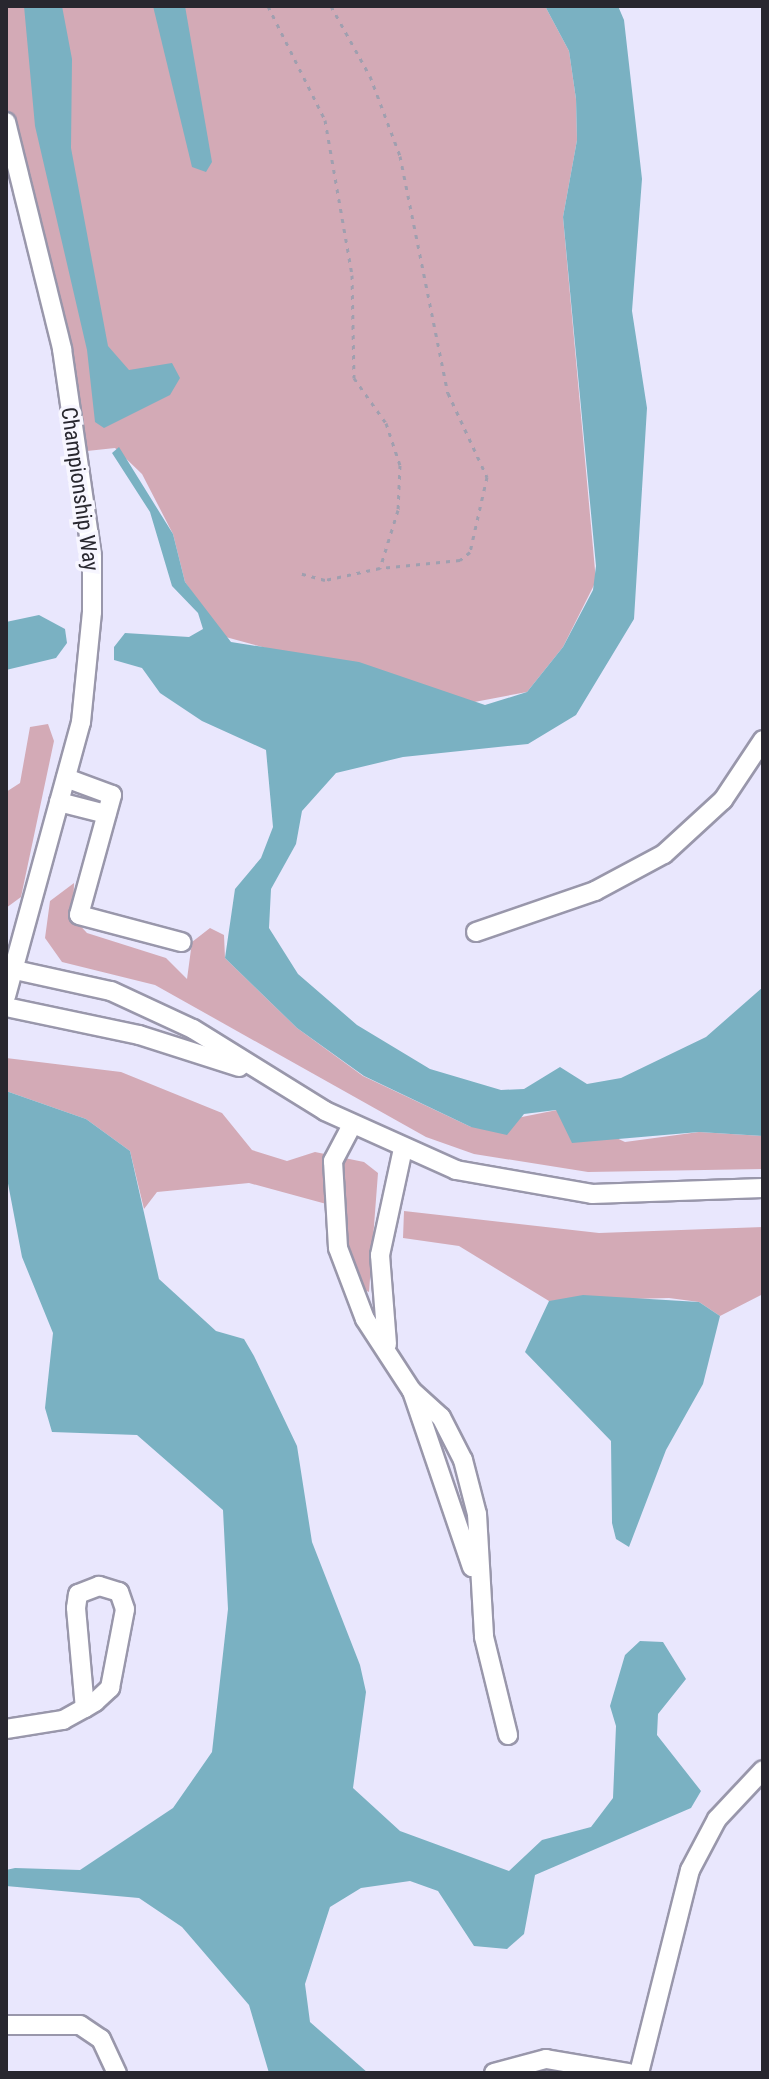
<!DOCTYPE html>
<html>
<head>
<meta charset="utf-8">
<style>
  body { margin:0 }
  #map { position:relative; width:769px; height:2079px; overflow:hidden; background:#e9e7fd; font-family:"Roboto Condensed",sans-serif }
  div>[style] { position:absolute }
  .green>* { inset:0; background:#d3aab6 }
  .water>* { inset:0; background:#7ab1c2 }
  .path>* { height:3px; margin-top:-1.5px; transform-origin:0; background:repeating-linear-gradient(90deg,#a09faf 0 4px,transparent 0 10px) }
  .roads { filter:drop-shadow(2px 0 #9997ab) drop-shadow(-2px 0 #9997ab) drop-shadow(0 2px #9997ab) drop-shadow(0 -2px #9997ab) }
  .minor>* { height:18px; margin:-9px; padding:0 9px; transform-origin:9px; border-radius:9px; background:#fff }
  span { translate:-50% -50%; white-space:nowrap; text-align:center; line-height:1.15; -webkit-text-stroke:7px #f7f6ff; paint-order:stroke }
  .street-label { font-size:22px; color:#28272f }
  .frame { position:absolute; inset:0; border:8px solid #28272f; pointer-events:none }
</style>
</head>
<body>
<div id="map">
  <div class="green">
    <div style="clip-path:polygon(6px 6px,545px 6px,569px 51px,576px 99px,577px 140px,563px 217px,596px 581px,563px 647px,527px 692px,469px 703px,222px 636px,185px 582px,173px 534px,142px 474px,115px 448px,87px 451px,6px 122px)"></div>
    <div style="clip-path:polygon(48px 724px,54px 741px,21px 897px,6px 908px,6px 792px,20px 783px,30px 727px)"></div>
    <div style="clip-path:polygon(74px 883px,73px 918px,87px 933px,166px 958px,187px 979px,192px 942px,210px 928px,224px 935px,225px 958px,297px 1028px,363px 1076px,471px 1127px,557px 1110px,625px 1142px,699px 1132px,763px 1136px,763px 1169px,588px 1172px,474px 1154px,426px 1137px,155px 985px,62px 962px,45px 938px,50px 901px)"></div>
    <div style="clip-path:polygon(6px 1058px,121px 1072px,222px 1113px,252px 1150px,287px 1161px,315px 1152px,364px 1162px,378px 1173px,369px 1292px,357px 1287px,341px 1208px,249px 1183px,157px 1192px,144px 1209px,130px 1151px,86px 1119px,6px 1091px)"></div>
    <div style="clip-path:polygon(404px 1211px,599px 1233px,763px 1227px,763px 1294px,720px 1316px,699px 1302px,669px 1298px,549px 1301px,459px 1246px,403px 1238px)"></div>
  </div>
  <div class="water">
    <div style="clip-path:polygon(24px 6px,62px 6px,72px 59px,71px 148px,108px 346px,129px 370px,172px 363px,180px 378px,170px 395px,104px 428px,95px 422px,87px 350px,35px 126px)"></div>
    <div style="clip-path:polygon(153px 6px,185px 6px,212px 162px,206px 172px,192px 167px)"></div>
    <div style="clip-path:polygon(545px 6px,618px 6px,624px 20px,642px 179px,632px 311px,647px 408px,634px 619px,576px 715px,528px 744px,403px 757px,336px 773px,302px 811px,296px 844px,271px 889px,269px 928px,298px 974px,357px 1025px,430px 1069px,501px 1090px,524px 1089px,560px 1067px,587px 1084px,621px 1078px,706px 1037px,763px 987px,763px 1136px,699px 1132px,572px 1143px,556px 1110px,524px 1114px,507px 1135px,471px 1127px,364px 1076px,297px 1028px,225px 958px,235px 889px,261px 858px,273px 827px,266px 750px,202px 721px,160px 693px,142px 668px,114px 660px,114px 647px,125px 633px,189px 637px,203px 629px,198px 613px,172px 586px,150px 512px,112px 453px,119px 447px,173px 534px,185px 582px,231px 642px,359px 662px,485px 705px,527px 692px,563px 647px,593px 590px,596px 566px,563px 217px,577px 140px,576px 99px,569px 51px)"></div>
    <div style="clip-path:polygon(39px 615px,65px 629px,67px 643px,56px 658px,6px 670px,6px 622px)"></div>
    <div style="clip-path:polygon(6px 1091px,86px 1119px,130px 1151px,159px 1279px,216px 1331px,244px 1339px,254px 1356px,297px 1446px,312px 1542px,360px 1665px,366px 1692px,353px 1788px,400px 1831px,509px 1871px,542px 1840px,591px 1827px,613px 1798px,616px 1726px,610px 1706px,625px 1655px,640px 1641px,663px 1642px,686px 1679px,658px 1714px,657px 1735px,701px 1791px,691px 1808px,535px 1875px,524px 1934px,507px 1949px,474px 1946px,438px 1891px,410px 1881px,361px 1888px,330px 1907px,305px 1984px,310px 2022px,368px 2073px,269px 2073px,249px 2005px,182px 1927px,139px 1898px,6px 1886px,6px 1870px,15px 1868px,80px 1870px,173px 1808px,212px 1752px,228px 1609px,223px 1510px,137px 1435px,52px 1432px,45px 1408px,53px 1333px,22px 1257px,6px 1173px)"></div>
    <div style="clip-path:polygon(583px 1295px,699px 1302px,720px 1316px,703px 1384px,666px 1450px,629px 1547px,616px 1539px,612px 1523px,611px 1441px,525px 1352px,549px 1301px)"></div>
  </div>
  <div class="path">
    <div style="left:268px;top:6px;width:127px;rotate:63.4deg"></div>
    <div style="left:325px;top:120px;width:157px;rotate:80.1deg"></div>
    <div style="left:352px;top:275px;width:103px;rotate:88.9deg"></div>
    <div style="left:354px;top:378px;width:55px;rotate:54.6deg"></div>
    <div style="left:386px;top:423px;width:44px;rotate:71.6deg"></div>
    <div style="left:400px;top:465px;width:45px;rotate:92.5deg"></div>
    <div style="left:398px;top:510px;width:61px;rotate:107.2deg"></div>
    <div style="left:380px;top:568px;width:56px;rotate:167.7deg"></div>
    <div style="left:325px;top:580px;width:24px;rotate:-165deg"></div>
    <div style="left:331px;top:6px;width:80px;rotate:60.9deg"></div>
    <div style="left:370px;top:76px;width:85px;rotate:69.4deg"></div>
    <div style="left:400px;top:156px;width:242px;rotate:78.6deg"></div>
    <div style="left:448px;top:393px;width:93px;rotate:65.1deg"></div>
    <div style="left:487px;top:477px;width:77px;rotate:102.8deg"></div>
    <div style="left:470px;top:552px;width:13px;rotate:141deg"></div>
    <div style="left:460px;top:560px;width:80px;rotate:174.3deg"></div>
  </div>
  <div class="roads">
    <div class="minor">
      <div style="left:6px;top:122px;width:234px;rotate:76.1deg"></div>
      <div style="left:62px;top:349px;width:210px;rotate:81.8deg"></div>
      <div style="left:92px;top:557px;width:55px;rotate:90deg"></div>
      <div style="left:92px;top:612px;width:111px;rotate:95.7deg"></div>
      <div style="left:81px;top:722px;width:284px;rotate:105.3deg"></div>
      <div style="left:66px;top:778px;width:49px;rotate:20.3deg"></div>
      <div style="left:112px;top:795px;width:124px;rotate:105.4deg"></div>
      <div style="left:79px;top:915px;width:106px;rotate:14.8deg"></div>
      <div style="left:59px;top:802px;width:49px;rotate:14.3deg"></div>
      <div style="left:476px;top:932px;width:126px;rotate:-19deg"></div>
      <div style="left:595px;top:891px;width:78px;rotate:-28.2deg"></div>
      <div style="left:664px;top:854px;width:80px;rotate:-42.5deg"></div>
      <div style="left:723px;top:800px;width:72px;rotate:-56.3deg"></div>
      <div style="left:6px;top:968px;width:107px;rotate:12.4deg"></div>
      <div style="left:111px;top:991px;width:90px;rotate:24.9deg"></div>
      <div style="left:193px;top:1029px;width:155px;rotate:31.8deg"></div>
      <div style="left:325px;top:1111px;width:144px;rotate:24.2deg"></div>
      <div style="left:456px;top:1170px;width:138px;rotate:10deg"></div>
      <div style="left:592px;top:1194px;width:171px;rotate:-2deg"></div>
      <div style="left:6px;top:1007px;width:136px;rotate:11.9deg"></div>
      <div style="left:139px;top:1035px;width:105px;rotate:17.7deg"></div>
      <div style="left:352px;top:1125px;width:41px;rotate:117.8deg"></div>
      <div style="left:333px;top:1161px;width:87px;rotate:86.7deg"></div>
      <div style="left:338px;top:1248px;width:76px;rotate:69.2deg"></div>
      <div style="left:365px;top:1319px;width:86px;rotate:56.9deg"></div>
      <div style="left:412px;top:1391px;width:39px;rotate:42deg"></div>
      <div style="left:441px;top:1417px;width:48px;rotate:62.9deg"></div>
      <div style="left:463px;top:1460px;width:56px;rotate:75.5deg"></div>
      <div style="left:477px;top:1514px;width:123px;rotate:86.7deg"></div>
      <div style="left:484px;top:1637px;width:101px;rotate:76.2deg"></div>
      <div style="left:387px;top:1344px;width:89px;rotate:-94.5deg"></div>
      <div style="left:380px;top:1255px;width:108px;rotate:-77.8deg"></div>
      <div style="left:412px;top:1391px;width:186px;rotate:71.2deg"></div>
      <div style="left:6px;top:1729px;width:58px;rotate:-9deg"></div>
      <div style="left:63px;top:1720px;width:25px;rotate:-29deg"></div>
      <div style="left:85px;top:1708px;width:12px;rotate:-31deg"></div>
      <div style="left:95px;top:1702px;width:21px;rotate:-43deg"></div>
      <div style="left:110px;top:1688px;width:80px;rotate:-79.2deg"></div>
      <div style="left:125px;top:1609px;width:18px;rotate:-109deg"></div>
      <div style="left:119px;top:1592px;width:21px;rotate:-163deg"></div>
      <div style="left:99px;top:1586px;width:22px;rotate:159deg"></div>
      <div style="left:78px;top:1594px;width:14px;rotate:98deg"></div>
      <div style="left:76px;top:1608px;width:100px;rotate:84.9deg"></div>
      <div style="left:6px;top:2025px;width:74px"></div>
      <div style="left:80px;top:2025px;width:25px;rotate:34deg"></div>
      <div style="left:101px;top:2039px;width:38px;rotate:65deg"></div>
      <div style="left:494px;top:2073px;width:54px;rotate:-15.1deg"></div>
      <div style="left:546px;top:2059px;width:84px;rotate:9.6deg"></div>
      <div style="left:639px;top:2073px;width:209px;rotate:-75.9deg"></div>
      <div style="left:690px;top:1870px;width:58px;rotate:-62.1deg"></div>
      <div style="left:717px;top:1819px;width:67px;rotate:-46.8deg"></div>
    </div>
  </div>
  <div class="street-label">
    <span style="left:80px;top:489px;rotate:82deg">Championship Way</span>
  </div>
  <div class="frame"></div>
</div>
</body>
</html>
